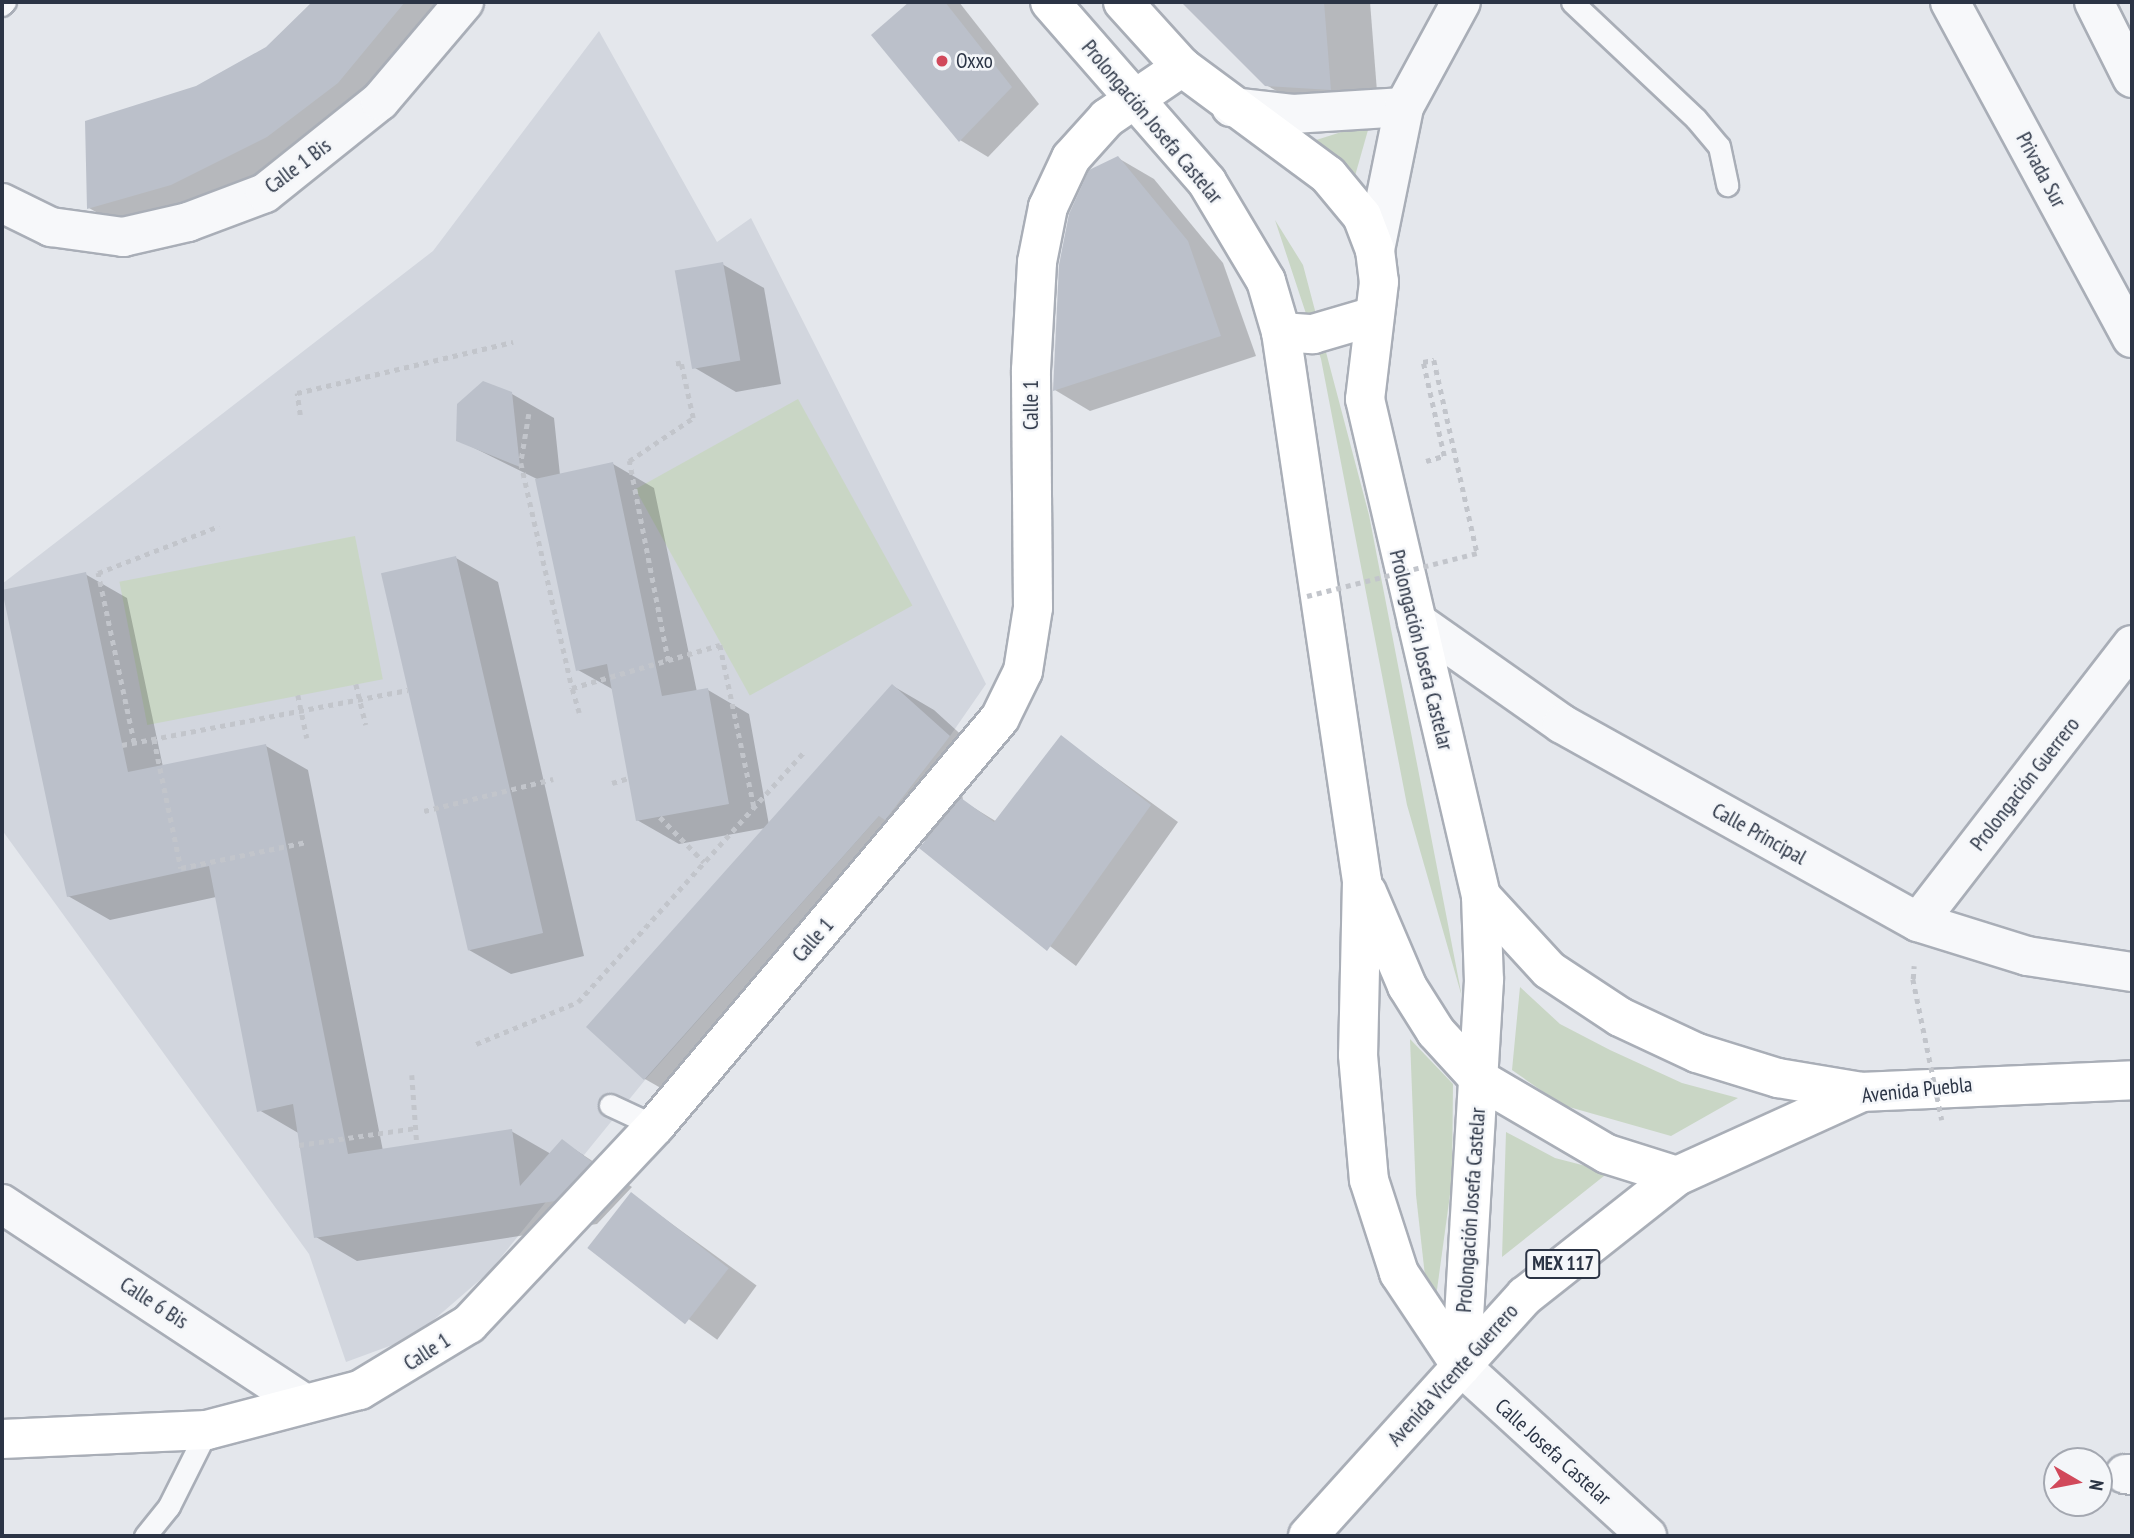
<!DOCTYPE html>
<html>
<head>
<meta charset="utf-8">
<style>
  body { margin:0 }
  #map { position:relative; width:2134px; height:1538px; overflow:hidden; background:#e4e7ec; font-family:"PT Sans Narrow",sans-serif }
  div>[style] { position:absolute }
  .built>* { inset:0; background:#d2d6de }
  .green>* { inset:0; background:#c9d6c5; transform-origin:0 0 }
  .shadow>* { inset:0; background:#0003; transform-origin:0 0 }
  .building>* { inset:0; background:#bbc0ca; transform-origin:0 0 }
  .path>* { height:4.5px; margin-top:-2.25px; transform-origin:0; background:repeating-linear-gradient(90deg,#c2c5cb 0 5px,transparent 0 10px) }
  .roads { filter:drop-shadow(2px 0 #a9aeb7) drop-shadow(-2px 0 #a9aeb7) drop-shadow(0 2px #a9aeb7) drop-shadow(0 -2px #a9aeb7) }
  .service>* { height:21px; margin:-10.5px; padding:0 10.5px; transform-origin:10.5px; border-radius:10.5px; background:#f7f8fa }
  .minor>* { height:38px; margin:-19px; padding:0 19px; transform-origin:19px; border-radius:19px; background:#f7f8fa }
  .secondary>* { height:38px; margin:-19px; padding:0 19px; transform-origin:19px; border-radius:19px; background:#fff }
  .primary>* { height:38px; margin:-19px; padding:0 19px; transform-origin:19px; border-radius:19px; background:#fff }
  .path-bridge>* { height:4.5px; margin-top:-2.25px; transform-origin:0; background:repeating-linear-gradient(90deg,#c2c5cb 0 5px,transparent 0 10px) }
  .dots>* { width:19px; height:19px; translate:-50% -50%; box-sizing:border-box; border:4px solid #f4f6f9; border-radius:50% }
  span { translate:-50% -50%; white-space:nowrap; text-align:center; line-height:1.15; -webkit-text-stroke:5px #f4f6f9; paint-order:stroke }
  .shield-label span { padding:2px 5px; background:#f4f6f9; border:2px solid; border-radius:5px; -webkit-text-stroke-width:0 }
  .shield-label { font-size:19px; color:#2b3445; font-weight:700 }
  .poi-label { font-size:21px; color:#2b3445 }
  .left { translate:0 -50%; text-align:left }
  .street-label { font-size:21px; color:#2b3445 }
  .frame { position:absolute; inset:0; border:4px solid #2b3445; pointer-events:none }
  .north { position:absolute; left:2043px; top:1447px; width:70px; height:70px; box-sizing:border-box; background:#f4f6f9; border:2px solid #a4a8b1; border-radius:50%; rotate:100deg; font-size:19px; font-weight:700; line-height:28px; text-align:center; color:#2b3445 }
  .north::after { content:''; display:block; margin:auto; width:24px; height:32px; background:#d1495b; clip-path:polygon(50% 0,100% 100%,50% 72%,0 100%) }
</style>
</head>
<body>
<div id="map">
  <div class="built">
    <div style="clip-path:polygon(599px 31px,717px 242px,751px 218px,986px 684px,950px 736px,645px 1080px,489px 1272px,414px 1337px,346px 1362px,309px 1254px,2px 830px,2px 584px,433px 251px)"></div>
  </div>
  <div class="green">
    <div style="clip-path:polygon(1370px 123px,1351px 190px,1313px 141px)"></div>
    <div style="clip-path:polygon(1275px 220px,1303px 265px,1369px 515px,1462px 997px,1407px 805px,1321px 359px)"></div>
    <div style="left:798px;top:399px;width:236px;height:186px;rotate:61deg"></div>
    <div style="left:355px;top:536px;width:146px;height:240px;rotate:79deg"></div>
    <div style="clip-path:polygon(1520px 987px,1560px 1024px,1610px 1050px,1682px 1083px,1738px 1098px,1671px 1136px,1562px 1105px,1512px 1070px)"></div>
    <div style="clip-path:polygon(1410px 1039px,1453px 1084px,1452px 1180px,1436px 1297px,1425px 1276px,1416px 1195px)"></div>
    <div style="clip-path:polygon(1506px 1132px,1555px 1158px,1609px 1172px,1502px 1257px)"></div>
  </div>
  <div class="shadow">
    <div style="clip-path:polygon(314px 2px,482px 2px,391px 113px,142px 238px,89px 208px,196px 88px,267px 49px)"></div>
    <div style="clip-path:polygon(912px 2px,959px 2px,1039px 104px,988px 157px,960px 140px,873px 35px)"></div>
    <div style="clip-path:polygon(1183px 2px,1370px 2px,1379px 117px,1316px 113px,1266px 85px)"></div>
    <div style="clip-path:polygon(1118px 158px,1154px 179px,1223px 263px,1256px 356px,1090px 411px,1055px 390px,1060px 265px)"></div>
    <div style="clip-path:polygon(722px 264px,764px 288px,781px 384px,736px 392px,695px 368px)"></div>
    <div style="clip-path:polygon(512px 394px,554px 418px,560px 475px,613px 464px,654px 488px,697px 692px,708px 690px,749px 714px,769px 825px,893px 686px,934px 710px,990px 761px,962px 793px,963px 801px,997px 822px,1062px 738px,1178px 822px,1076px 966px,921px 848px,926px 842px,921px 839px,687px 1103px,645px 1079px,589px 1027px,766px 828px,679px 844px,637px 820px,614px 690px,578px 670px,537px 479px,458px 440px)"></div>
    <div style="clip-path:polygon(456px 558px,498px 582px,584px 956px,511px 974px,469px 950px)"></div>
    <div style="clip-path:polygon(85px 574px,127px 598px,163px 767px,266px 746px,308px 770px,383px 1151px,511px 1131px,551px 1154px,562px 1141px,632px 1187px,597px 1224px,357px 1261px,316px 1237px,300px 1134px,259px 1110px,216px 897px,110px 920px,68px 896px)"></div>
    <div style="left:632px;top:1195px;width:154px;height:67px;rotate:36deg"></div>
  </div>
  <div class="building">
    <div style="clip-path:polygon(312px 2px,405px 2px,338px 83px,267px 137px,171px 185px,87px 209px,85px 121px,196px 86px,266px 47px)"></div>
    <div style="clip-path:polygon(909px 2px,945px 2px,1012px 87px,959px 142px,871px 35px)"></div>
    <div style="clip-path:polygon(1181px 2px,1324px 2px,1331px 90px,1265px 86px)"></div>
    <div style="clip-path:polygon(1118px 156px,1188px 241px,1221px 336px,1053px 391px,1059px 265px,1069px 214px,1089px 170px)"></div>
    <div style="left:723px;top:262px;width:100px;height:49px;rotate:80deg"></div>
    <div style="clip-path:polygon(483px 381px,512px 392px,520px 467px,456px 441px,457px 404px)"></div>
    <div style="clip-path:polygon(613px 462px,662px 696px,708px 688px,729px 804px,636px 821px,607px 664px,576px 671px,535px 479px)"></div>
    <div style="left:456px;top:556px;width:387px;height:77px;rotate:77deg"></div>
    <div style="clip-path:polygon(86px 572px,128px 772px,266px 744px,348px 1154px,512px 1129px,520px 1186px,562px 1139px,592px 1162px,555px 1201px,314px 1238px,293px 1104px,257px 1112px,209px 866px,67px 897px,2px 590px)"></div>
    <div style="clip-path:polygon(892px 684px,950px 736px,885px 820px,879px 816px,644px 1080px,586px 1027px)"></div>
    <div style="clip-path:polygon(1061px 735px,1151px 805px,1047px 951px,919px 848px,961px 798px,994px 822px)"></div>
    <div style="left:631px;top:1192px;width:124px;height:71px;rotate:38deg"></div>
  </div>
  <div class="path">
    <div style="left:529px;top:414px;width:50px;rotate:99.3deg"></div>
    <div style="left:521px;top:463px;width:231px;rotate:77.2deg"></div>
    <div style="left:300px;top:415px;width:22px;rotate:-98deg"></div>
    <div style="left:297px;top:393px;width:222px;rotate:-13.3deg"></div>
    <div style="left:1426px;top:461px;width:19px;rotate:-16deg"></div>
    <div style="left:1444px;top:456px;width:96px;rotate:-102.6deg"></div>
    <div style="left:1423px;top:362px;width:11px;rotate:-10deg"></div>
    <div style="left:1434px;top:360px;width:198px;rotate:77.4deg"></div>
    <div style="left:668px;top:661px;width:204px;rotate:-101deg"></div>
    <div style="left:629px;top:461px;width:77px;rotate:-33.9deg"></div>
    <div style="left:693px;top:418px;width:56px;rotate:-102.3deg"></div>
    <div style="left:681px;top:363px;width:9px;rotate:167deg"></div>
    <div style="left:356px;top:684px;width:42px;rotate:76.3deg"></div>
    <div style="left:298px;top:695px;width:44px;rotate:78.2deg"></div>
    <div style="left:579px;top:713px;width:26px;rotate:-106deg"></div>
    <div style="left:572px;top:688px;width:154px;rotate:-16.2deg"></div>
    <div style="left:720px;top:645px;width:166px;rotate:78.1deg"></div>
    <div style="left:154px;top:739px;width:132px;rotate:78.2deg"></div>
    <div style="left:181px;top:868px;width:128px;rotate:-11.7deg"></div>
    <div style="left:134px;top:743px;width:174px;rotate:-102deg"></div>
    <div style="left:98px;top:573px;width:130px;rotate:-21.2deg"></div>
    <div style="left:122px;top:745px;width:291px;rotate:-10.9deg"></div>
    <div style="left:612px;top:783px;width:17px;rotate:-17deg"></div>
    <div style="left:424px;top:811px;width:133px;rotate:-13.9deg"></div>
    <div style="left:660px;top:817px;width:63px;rotate:45.6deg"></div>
    <div style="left:1913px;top:979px;width:13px;rotate:-86deg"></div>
    <div style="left:476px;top:1044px;width:110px;rotate:-22.4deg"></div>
    <div style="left:578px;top:1002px;width:338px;rotate:-47.9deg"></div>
    <div style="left:412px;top:1075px;width:69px;rotate:85.9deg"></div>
    <div style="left:299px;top:1145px;width:117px;rotate:-8.3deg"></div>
  </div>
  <div class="roads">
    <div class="service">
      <div style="left:1572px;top:2px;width:170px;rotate:43.3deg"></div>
      <div style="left:1696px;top:119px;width:35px;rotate:50deg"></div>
      <div style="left:1719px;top:146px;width:40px;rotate:78deg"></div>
      <div style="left:2px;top:5px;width:4px;rotate:-45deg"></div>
      <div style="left:610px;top:1105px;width:50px;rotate:25deg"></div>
      <div style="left:145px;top:1536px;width:38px;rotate:-51deg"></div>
      <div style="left:169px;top:1506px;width:85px;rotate:-63.4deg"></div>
    </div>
    <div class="minor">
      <div style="left:1950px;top:2px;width:382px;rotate:61.6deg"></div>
      <div style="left:2094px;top:2px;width:85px;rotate:63.4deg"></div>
      <div style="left:1231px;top:107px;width:62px;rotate:6.4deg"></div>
      <div style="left:1293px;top:114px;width:111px;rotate:-3.6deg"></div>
      <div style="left:2px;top:203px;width:55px;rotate:26.1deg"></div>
      <div style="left:51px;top:227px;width:73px;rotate:7.9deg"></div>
      <div style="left:123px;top:237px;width:67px;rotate:-13deg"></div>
      <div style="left:188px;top:222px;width:82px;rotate:-20.6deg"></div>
      <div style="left:265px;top:193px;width:147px;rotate:-38.7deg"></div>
      <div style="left:380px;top:101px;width:130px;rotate:-49.7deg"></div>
      <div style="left:1375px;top:250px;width:146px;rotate:-78.5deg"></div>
      <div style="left:1404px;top:107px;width:119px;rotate:-61.5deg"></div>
      <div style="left:1417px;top:622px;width:177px;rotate:35.1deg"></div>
      <div style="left:1562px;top:724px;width:407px;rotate:29.1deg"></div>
      <div style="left:1918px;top:922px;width:114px;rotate:17.3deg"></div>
      <div style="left:2027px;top:956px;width:106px;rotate:8.7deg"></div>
      <div style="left:1918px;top:922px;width:350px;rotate:-52.3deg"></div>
      <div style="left:2px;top:1204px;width:363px;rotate:33.4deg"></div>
      <div style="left:1461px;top:1366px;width:252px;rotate:42.4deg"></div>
      <div style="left:2125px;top:1474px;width:7px;rotate:8deg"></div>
    </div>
    <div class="secondary">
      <div style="left:1050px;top:2px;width:239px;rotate:48.9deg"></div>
      <div style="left:1207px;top:182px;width:115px;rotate:59.2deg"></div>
      <div style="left:1266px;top:281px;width:53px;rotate:73.6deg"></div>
      <div style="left:1281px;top:332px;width:555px;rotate:81.61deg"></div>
      <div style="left:1362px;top:881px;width:174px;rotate:91.3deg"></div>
      <div style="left:1358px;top:1055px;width:125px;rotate:85deg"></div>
      <div style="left:1369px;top:1180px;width:98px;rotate:72.1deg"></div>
      <div style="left:1399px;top:1273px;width:112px;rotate:56.3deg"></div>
      <div style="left:1123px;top:2px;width:88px;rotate:47.8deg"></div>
      <div style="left:1182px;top:67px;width:182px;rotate:36.5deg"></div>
      <div style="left:1328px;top:175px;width:53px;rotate:50.3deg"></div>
      <div style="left:1362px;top:216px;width:36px;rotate:69deg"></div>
      <div style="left:1375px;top:250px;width:32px;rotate:83deg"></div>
      <div style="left:1379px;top:282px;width:118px;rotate:96.8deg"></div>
      <div style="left:1365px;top:399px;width:510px;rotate:76.86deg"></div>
      <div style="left:1481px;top:896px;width:84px;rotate:88deg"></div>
      <div style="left:1484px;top:980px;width:387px;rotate:93.4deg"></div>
      <div style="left:1281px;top:332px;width:32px;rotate:4deg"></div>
      <div style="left:1313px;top:334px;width:64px;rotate:-16.4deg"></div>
      <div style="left:1367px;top:892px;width:102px;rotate:66.9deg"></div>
      <div style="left:1407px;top:986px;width:54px;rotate:57.8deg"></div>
      <div style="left:1436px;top:1032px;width:64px;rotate:47.5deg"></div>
      <div style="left:1479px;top:1079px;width:148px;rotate:30.4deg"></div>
      <div style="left:1607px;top:1154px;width:73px;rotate:17.4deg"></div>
      <div style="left:1481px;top:896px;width:100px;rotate:47.4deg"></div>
      <div style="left:1549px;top:970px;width:85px;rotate:33.5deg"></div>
      <div style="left:1620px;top:1017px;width:85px;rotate:25.1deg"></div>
      <div style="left:1697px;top:1053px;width:85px;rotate:17.2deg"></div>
      <div style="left:1778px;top:1078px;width:85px;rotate:9.5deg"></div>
      <div style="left:2px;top:1439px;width:205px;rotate:-2.5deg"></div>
      <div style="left:207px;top:1430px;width:158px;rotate:-14.7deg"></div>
      <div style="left:360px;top:1390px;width:127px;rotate:-31.2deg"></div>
      <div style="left:469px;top:1324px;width:272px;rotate:-46.8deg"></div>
      <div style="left:655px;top:1126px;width:534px;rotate:-49.78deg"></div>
      <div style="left:1000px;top:718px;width:52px;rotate:-63.9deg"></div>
      <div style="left:1023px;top:671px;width:64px;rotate:-81deg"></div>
      <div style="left:1033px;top:608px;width:238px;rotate:-90.5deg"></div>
      <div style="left:1031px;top:370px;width:108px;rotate:-86.8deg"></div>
      <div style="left:1037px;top:262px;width:56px;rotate:-78.7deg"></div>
      <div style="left:1048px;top:207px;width:54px;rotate:-64.9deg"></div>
      <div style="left:1071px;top:158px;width:54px;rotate:-48deg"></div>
      <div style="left:1107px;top:118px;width:91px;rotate:-34.2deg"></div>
    </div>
    <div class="primary">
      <div style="left:1308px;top:1536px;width:324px;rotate:-47.9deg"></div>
      <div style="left:1525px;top:1296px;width:194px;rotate:-38.3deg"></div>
      <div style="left:1677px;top:1176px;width:203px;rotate:-24.4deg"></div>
      <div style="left:1862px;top:1092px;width:270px;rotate:-2.5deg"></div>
    </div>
  </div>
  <div class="path-bridge">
    <div style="left:1307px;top:596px;width:175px;rotate:-14.2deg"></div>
    <div style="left:1913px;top:979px;width:144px;rotate:78.4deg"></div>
  </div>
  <div class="dots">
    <div style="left:942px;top:61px;background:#d1495b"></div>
  </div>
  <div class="shield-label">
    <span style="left:1563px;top:1264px">MEX 117</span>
  </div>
  <div class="poi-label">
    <span class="left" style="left:956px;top:61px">Oxxo</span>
  </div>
  <div class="street-label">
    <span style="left:1152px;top:122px;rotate:50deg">Prolongación Josefa Castelar</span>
    <span style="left:298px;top:166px;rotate:-37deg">Calle 1 Bis</span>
    <span style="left:2041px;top:170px;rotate:62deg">Privada Sur</span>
    <span style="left:1031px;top:405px;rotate:-90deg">Calle 1</span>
    <span style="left:1421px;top:650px;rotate:76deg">Prolongación Josefa Castelar</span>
    <span style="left:2025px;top:784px;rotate:-52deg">Prolongación Guerrero</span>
    <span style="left:1759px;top:834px;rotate:29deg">Calle Principal</span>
    <span style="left:813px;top:940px;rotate:-49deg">Calle 1</span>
    <span style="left:1917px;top:1090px;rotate:-6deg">Avenida Puebla</span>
    <span style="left:1471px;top:1210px;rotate:-86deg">Prolongación Josefa Castelar</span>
    <span style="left:154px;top:1303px;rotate:33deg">Calle 6 Bis</span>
    <span style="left:427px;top:1352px;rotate:-33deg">Calle 1</span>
    <span style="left:1453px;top:1375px;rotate:-48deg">Avenida Vicente Guerrero</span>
    <span style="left:1553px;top:1452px;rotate:42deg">Calle Josefa Castelar</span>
  </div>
  <div class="frame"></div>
  <div class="north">N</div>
</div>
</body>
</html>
